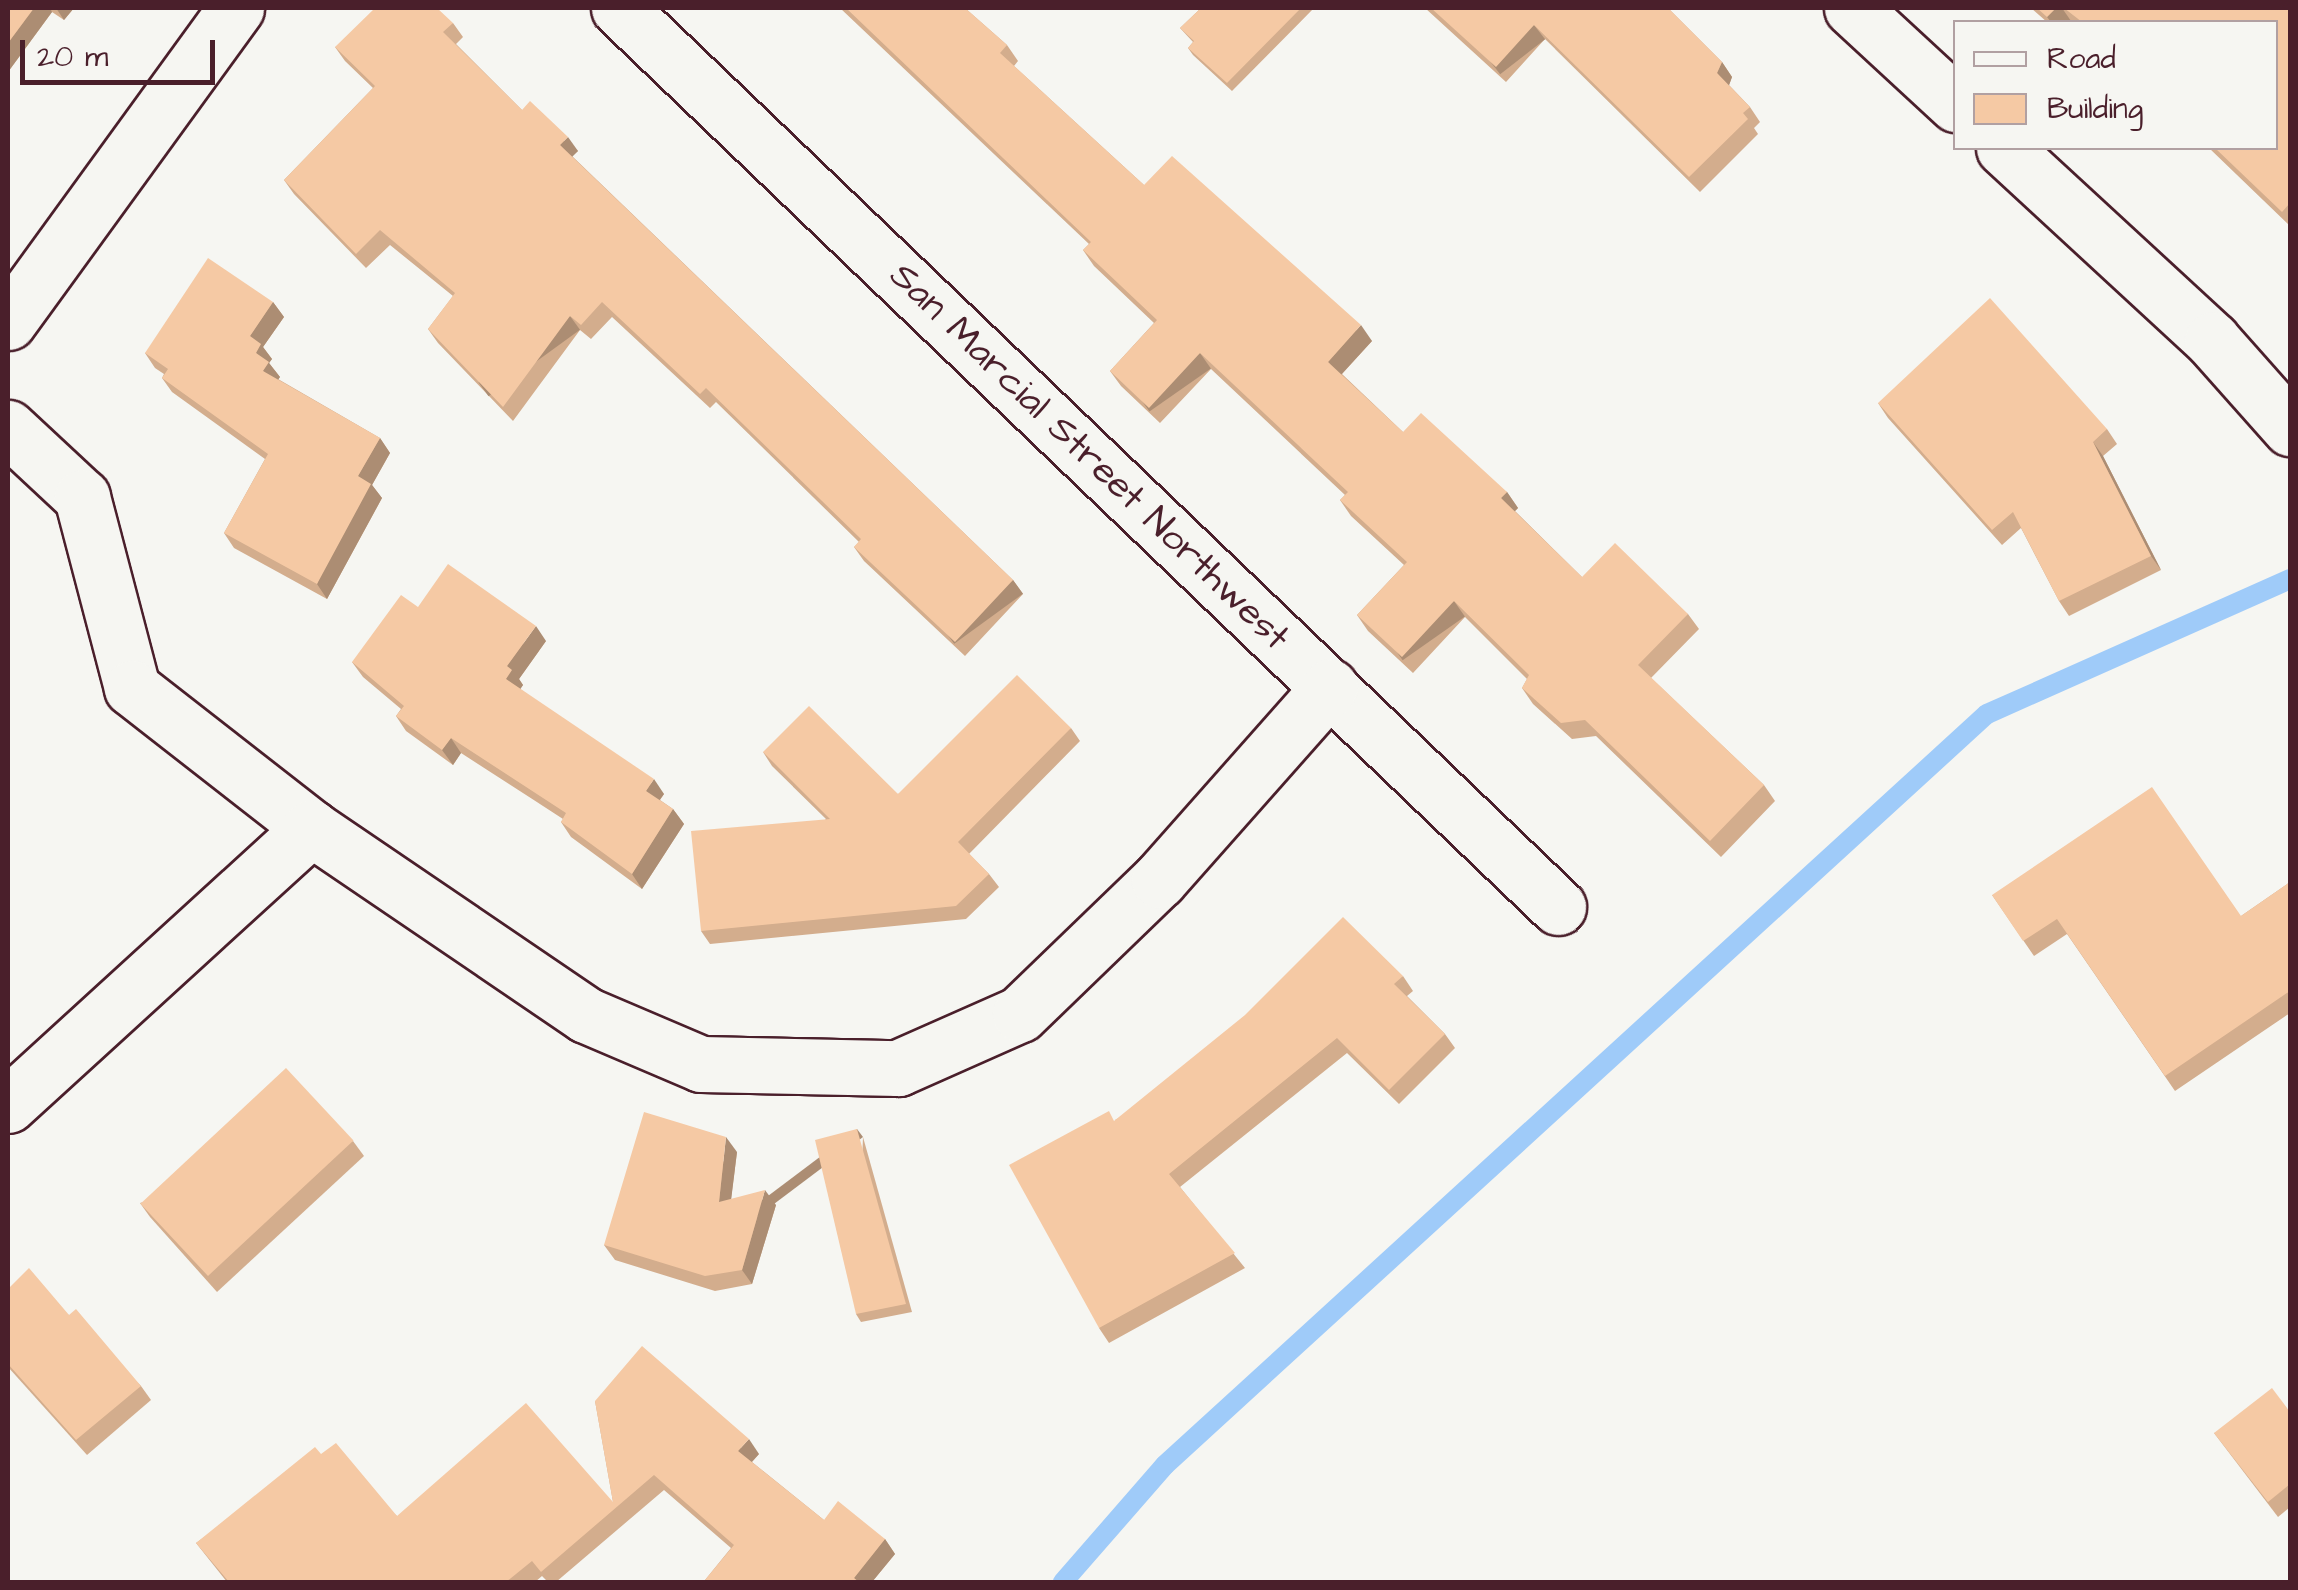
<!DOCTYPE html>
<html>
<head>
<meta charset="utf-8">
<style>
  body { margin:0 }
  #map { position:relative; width:2298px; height:1590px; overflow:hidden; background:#f6f6f2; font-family:"Architects Daughter",sans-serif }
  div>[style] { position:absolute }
  .stream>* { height:20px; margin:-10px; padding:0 10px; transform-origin:10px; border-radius:10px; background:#9fcbf9 }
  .roads { filter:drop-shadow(2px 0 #4a1f2b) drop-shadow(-2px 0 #4a1f2b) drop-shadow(0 2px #4a1f2b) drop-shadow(0 -2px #4a1f2b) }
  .minor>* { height:55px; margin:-27.5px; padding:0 27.5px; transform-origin:27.5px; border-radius:27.5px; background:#f6f6f2 }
  .wall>* { inset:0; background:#d3ad8d }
  .shaded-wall>* { inset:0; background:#ac8d73; transform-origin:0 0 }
  .building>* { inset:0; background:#f5c9a4; transform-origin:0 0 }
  span { translate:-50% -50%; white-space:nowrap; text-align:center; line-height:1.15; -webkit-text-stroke:8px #f6f6f2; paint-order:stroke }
  .street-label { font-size:38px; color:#4a1f2b }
  .frame { position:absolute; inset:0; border:10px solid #4a1f2b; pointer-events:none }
  .legend { position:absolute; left:1953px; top:20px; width:325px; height:130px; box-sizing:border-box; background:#f6f6f2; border:2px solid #b1a0a2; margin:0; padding:12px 18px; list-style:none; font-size:30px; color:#4a1f2b }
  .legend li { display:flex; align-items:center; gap:20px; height:50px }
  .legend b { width:50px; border:2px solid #b1a0a2 }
  .scale { position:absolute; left:20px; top:40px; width:195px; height:45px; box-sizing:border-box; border:5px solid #4a1f2b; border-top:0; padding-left:12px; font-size:30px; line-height:35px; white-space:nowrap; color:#4a1f2b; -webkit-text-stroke:8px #f6f6f2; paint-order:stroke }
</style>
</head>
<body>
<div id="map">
  <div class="stream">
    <div style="left:1063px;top:1582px;width:155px;rotate:-48.9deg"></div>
    <div style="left:1165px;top:1465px;width:1113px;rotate:-42.42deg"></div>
    <div style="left:1987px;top:714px;width:332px;rotate:-24deg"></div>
  </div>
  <div class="roads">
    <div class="minor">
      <div style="left:619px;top:8px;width:1300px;rotate:43.75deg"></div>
      <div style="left:1852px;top:8px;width:142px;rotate:42.7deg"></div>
      <div style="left:2004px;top:148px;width:283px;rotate:42.7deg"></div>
      <div style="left:2212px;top:340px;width:118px;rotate:48.4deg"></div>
      <div style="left:8px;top:322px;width:388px;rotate:-54deg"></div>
      <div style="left:8px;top:428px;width:101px;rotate:43deg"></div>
      <div style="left:82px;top:497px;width:197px;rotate:75.3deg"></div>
      <div style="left:132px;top:688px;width:227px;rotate:38deg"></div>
      <div style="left:311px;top:828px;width:333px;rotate:34.2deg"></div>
      <div style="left:586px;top:1015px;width:125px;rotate:23.1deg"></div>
      <div style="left:701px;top:1064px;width:197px;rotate:1.2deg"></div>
      <div style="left:898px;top:1068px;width:133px;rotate:-23.9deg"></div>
      <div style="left:1020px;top:1014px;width:193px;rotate:-44deg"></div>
      <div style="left:1159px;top:880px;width:258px;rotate:-48.5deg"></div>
      <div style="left:8px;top:1105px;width:411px;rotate:-42.4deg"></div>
    </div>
  </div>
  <div class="wall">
    <div style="clip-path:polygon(8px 8px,74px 8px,64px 20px,52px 12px,8px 72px)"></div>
    <div style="clip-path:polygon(840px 8px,965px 8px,1007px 45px,1018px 61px,1014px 66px,1144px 185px,1372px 341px,1342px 374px,1403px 432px,1507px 492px,1518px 508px,1515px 511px,1582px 577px,1688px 614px,1699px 629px,1651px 678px,1764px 785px,1775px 801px,1721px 857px,1596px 736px,1572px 739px,1533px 704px,1522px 688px,1527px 679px,1465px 617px,1413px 673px,1368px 631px,1357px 615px,1404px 565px,1351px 516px,1340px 500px,1345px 495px,1211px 369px,1160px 423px,1121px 386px,1110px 371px,1154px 323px,1094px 266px,1083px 250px,1089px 244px)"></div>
    <div style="clip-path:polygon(1201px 8px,1314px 8px,1232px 91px,1193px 55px,1188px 48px,1193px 42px,1180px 28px)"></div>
    <div style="clip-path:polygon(1425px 8px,1668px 8px,1722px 62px,1732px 77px,1729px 85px,1750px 107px,1760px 122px,1754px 128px,1758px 134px,1700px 192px,1545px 39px,1506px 82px)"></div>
    <div style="clip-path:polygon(2031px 8px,2290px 8px,2290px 226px,2209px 148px,2276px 148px,2276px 22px,2073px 22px,2071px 21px,2070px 22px,2047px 22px)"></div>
    <div style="clip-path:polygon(453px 23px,463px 37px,456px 44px,522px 110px,578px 151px,572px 156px,1013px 580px,1023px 594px,965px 656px,864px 561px,854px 547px,859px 542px,716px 402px,710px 408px,612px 317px,591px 339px,580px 330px,513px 421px,438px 343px,428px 329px,453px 296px,390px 245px,366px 268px,294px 194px,284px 180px,373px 88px,345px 61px,335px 47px)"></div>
    <div style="clip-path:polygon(273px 302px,284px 317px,263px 347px,272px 359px,269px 363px,280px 377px,278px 379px,380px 438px,390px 453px,372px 485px,382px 498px,327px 599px,234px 548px,224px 533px,265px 459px,172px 392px,162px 378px,164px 374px,155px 368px,145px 353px)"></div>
    <div style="clip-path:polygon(1878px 403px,2107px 429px,2117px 444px,2103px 456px,2161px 570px,2069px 616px,2059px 601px,2021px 528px,2002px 545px,1888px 418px)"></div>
    <div style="clip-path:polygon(546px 641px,519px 679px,523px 685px,520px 689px,664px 794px,660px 800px,673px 809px,684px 824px,642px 889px,571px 837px,561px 822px,563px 819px,461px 753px,453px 765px,406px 731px,396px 716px,401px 709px,363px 677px,352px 662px)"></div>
    <div style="clip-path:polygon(1071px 728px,1080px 741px,969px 854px,989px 874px,999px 887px,966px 919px,710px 944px,701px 931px,826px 819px,772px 766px,763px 752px,898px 794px)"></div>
    <div style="clip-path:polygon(2290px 882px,2290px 1013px,2175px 1091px,2067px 934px,2034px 956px,1992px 895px,2241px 916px)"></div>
    <div style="clip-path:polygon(1403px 976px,1413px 991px,1407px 996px,1445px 1034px,1455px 1048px,1399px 1104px,1347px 1053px,1180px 1187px,1245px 1268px,1109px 1343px,1099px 1328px,1115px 1120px)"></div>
    <div style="clip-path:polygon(863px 1137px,912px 1312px,861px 1322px,856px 1314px)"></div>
    <div style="clip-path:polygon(353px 1141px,364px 1156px,217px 1292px,150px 1217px,140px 1203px)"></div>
    <div style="clip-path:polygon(737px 1152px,731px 1199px,776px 1205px,752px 1284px,715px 1291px,615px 1260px,604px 1245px)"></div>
    <div style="clip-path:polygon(8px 1289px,69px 1315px,141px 1386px,151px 1400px,87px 1455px,8px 1367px)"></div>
    <div style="clip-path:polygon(595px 1401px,759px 1454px,752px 1462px,824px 1520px,885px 1539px,895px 1554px,872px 1582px,707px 1582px,705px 1580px,731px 1548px,664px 1490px,556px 1582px,548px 1582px,542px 1576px,535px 1582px,227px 1582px,196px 1543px,321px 1454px,397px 1516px,613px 1502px)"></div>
    <div style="clip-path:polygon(2290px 1412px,2290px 1507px,2278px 1517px,2214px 1433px)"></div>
  </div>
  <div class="shaded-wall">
    <div style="clip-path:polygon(34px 8px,50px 8px,52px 12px,8px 72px,8px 43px)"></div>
    <div style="clip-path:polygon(56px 8px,74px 8px,64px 20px)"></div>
    <div style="clip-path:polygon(2056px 8px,2062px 8px,2071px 21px,2070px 22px,2051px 22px,2047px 17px)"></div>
    <div style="left:1534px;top:25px;width:18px;height:57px;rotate:52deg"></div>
    <div style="clip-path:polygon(1722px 62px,1732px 77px,1728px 88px,1717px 73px)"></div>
    <div style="clip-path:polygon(568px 137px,578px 151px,570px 159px,560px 145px)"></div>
    <div style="clip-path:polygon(273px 302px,284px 317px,263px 347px,272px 359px,269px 363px,280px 377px,274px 386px,263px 371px,250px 336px)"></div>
    <div style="left:570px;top:316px;width:17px;height:113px;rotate:54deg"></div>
    <div style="clip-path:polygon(1361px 325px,1372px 341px,1339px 377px,1328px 362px)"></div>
    <div style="left:1200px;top:353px;width:19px;height:75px;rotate:55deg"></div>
    <div style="clip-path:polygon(380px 438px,390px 453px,372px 485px,382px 498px,327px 599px,317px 584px,358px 476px)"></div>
    <div style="clip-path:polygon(2093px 442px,2103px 456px,2161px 570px,2151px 556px)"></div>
    <div style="clip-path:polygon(1507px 492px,1518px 508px,1512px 514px,1501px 498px)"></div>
    <div style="left:1013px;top:580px;width:17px;height:85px;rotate:54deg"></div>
    <div style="left:1454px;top:601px;width:19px;height:76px;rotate:55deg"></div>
    <div style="clip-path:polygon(536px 626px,546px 641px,519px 679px,523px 685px,517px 694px,506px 679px,507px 666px)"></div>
    <div style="clip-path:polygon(451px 738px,461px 753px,453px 765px,442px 750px)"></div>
    <div style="clip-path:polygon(654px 779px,664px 794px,656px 805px,646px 791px)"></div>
    <div style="clip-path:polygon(673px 809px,684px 824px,642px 889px,632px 874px)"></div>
    <div style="left:857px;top:1129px;width:10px;height:182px;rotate:53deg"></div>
    <div style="clip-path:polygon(726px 1137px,737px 1152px,729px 1217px,719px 1202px)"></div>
    <div style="clip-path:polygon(765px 1190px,776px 1205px,752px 1284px,742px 1270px)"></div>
    <div style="clip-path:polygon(749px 1439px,759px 1454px,748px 1466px,738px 1451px)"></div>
    <div style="clip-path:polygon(885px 1539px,895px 1554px,872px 1582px,857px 1582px,854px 1578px)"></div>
  </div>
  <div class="building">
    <div style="clip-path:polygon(8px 8px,34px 8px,8px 43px)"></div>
    <div style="clip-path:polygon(375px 8px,437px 8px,453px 23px,443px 32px,522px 110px,530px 101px,568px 137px,560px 145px,1013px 580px,955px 642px,854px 547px,861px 539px,706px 388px,700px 394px,602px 302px,581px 325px,570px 316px,503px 407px,428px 329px,455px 293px,380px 230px,356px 254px,284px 180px,375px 86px,335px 47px)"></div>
    <div style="clip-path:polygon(846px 8px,965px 8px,1007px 45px,1000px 53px,1144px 185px,1172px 156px,1361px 325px,1328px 362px,1403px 432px,1421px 413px,1507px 492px,1501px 498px,1582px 577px,1615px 543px,1688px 614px,1638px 665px,1764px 785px,1710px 841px,1585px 720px,1561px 723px,1522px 688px,1529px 675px,1454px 601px,1402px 657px,1357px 615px,1407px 562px,1340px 500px,1348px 492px,1200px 353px,1149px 408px,1110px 371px,1157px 320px,1083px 250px,1091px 242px)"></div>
    <div style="clip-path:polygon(1201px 8px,1301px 8px,1227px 83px,1188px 48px,1194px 41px,1180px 28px)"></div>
    <div style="clip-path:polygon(1431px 8px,1668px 8px,1722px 62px,1717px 73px,1750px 107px,1743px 113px,1748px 119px,1689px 177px,1534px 25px,1496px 67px)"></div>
    <div style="clip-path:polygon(2037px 8px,2056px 8px,2047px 17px)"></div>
    <div style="clip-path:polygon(2064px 8px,2290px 8px,2290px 203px,2282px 212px,2215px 148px,2276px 148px,2276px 22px,2082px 22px)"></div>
    <div style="clip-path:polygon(208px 258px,273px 302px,250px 336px,261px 344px,256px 353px,269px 362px,263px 371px,380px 438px,358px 476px,371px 484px,317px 584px,224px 533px,268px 454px,162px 378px,168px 369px,145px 353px)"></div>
    <div style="clip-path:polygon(1990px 298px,2107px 429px,2093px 442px,2151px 556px,2059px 601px,2013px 512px,1992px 530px,1878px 403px)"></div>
    <div style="clip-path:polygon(448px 564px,536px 626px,507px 666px,512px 670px,506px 679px,654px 779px,646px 791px,673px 809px,632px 874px,561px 822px,566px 813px,451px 738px,442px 750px,396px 716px,404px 706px,352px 662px,401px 595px,418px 607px)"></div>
    <div style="clip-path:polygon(1017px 675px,1071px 728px,958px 842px,989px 874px,956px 906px,701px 931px,691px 831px,830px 819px,763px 752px,809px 706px,898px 794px)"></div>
    <div style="clip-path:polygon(2152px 787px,2241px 916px,2290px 882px,2290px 991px,2165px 1076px,2057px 919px,2023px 941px,1992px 895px)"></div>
    <div style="clip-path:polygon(1343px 917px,1403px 976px,1394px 984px,1445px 1034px,1389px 1090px,1337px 1038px,1169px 1174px,1235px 1253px,1099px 1328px,1009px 1165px,1109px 1111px,1114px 1121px,1245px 1015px)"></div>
    <div style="left:286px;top:1068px;width:99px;height:199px;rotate:47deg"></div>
    <div style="clip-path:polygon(644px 1112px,726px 1137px,719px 1202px,765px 1190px,742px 1270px,705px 1276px,604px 1245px)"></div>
    <div style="clip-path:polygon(857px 1129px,906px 1304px,856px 1314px,815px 1140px)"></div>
    <div style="clip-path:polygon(29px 1268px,69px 1315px,76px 1309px,141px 1386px,76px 1440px,8px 1364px,8px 1289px)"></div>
    <div style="clip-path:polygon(642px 1346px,749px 1439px,738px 1451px,824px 1520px,838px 1501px,885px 1539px,854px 1578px,859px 1582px,708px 1582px,705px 1580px,734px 1545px,654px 1475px,541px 1572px,532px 1561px,506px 1582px,229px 1582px,196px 1543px,315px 1447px,321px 1454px,336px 1443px,397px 1516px,526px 1403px,613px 1502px,595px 1401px)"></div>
    <div style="clip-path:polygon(2272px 1388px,2290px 1412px,2290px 1484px,2268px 1502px,2214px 1433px)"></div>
  </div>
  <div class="street-label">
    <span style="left:1089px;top:457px;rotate:44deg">San Marcial Street Northwest</span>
  </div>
  <div class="frame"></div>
  <ul class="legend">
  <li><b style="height:12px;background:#f6f6f2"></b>Road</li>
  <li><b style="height:28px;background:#f5c9a4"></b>Building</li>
  </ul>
  <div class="scale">20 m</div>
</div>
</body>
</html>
